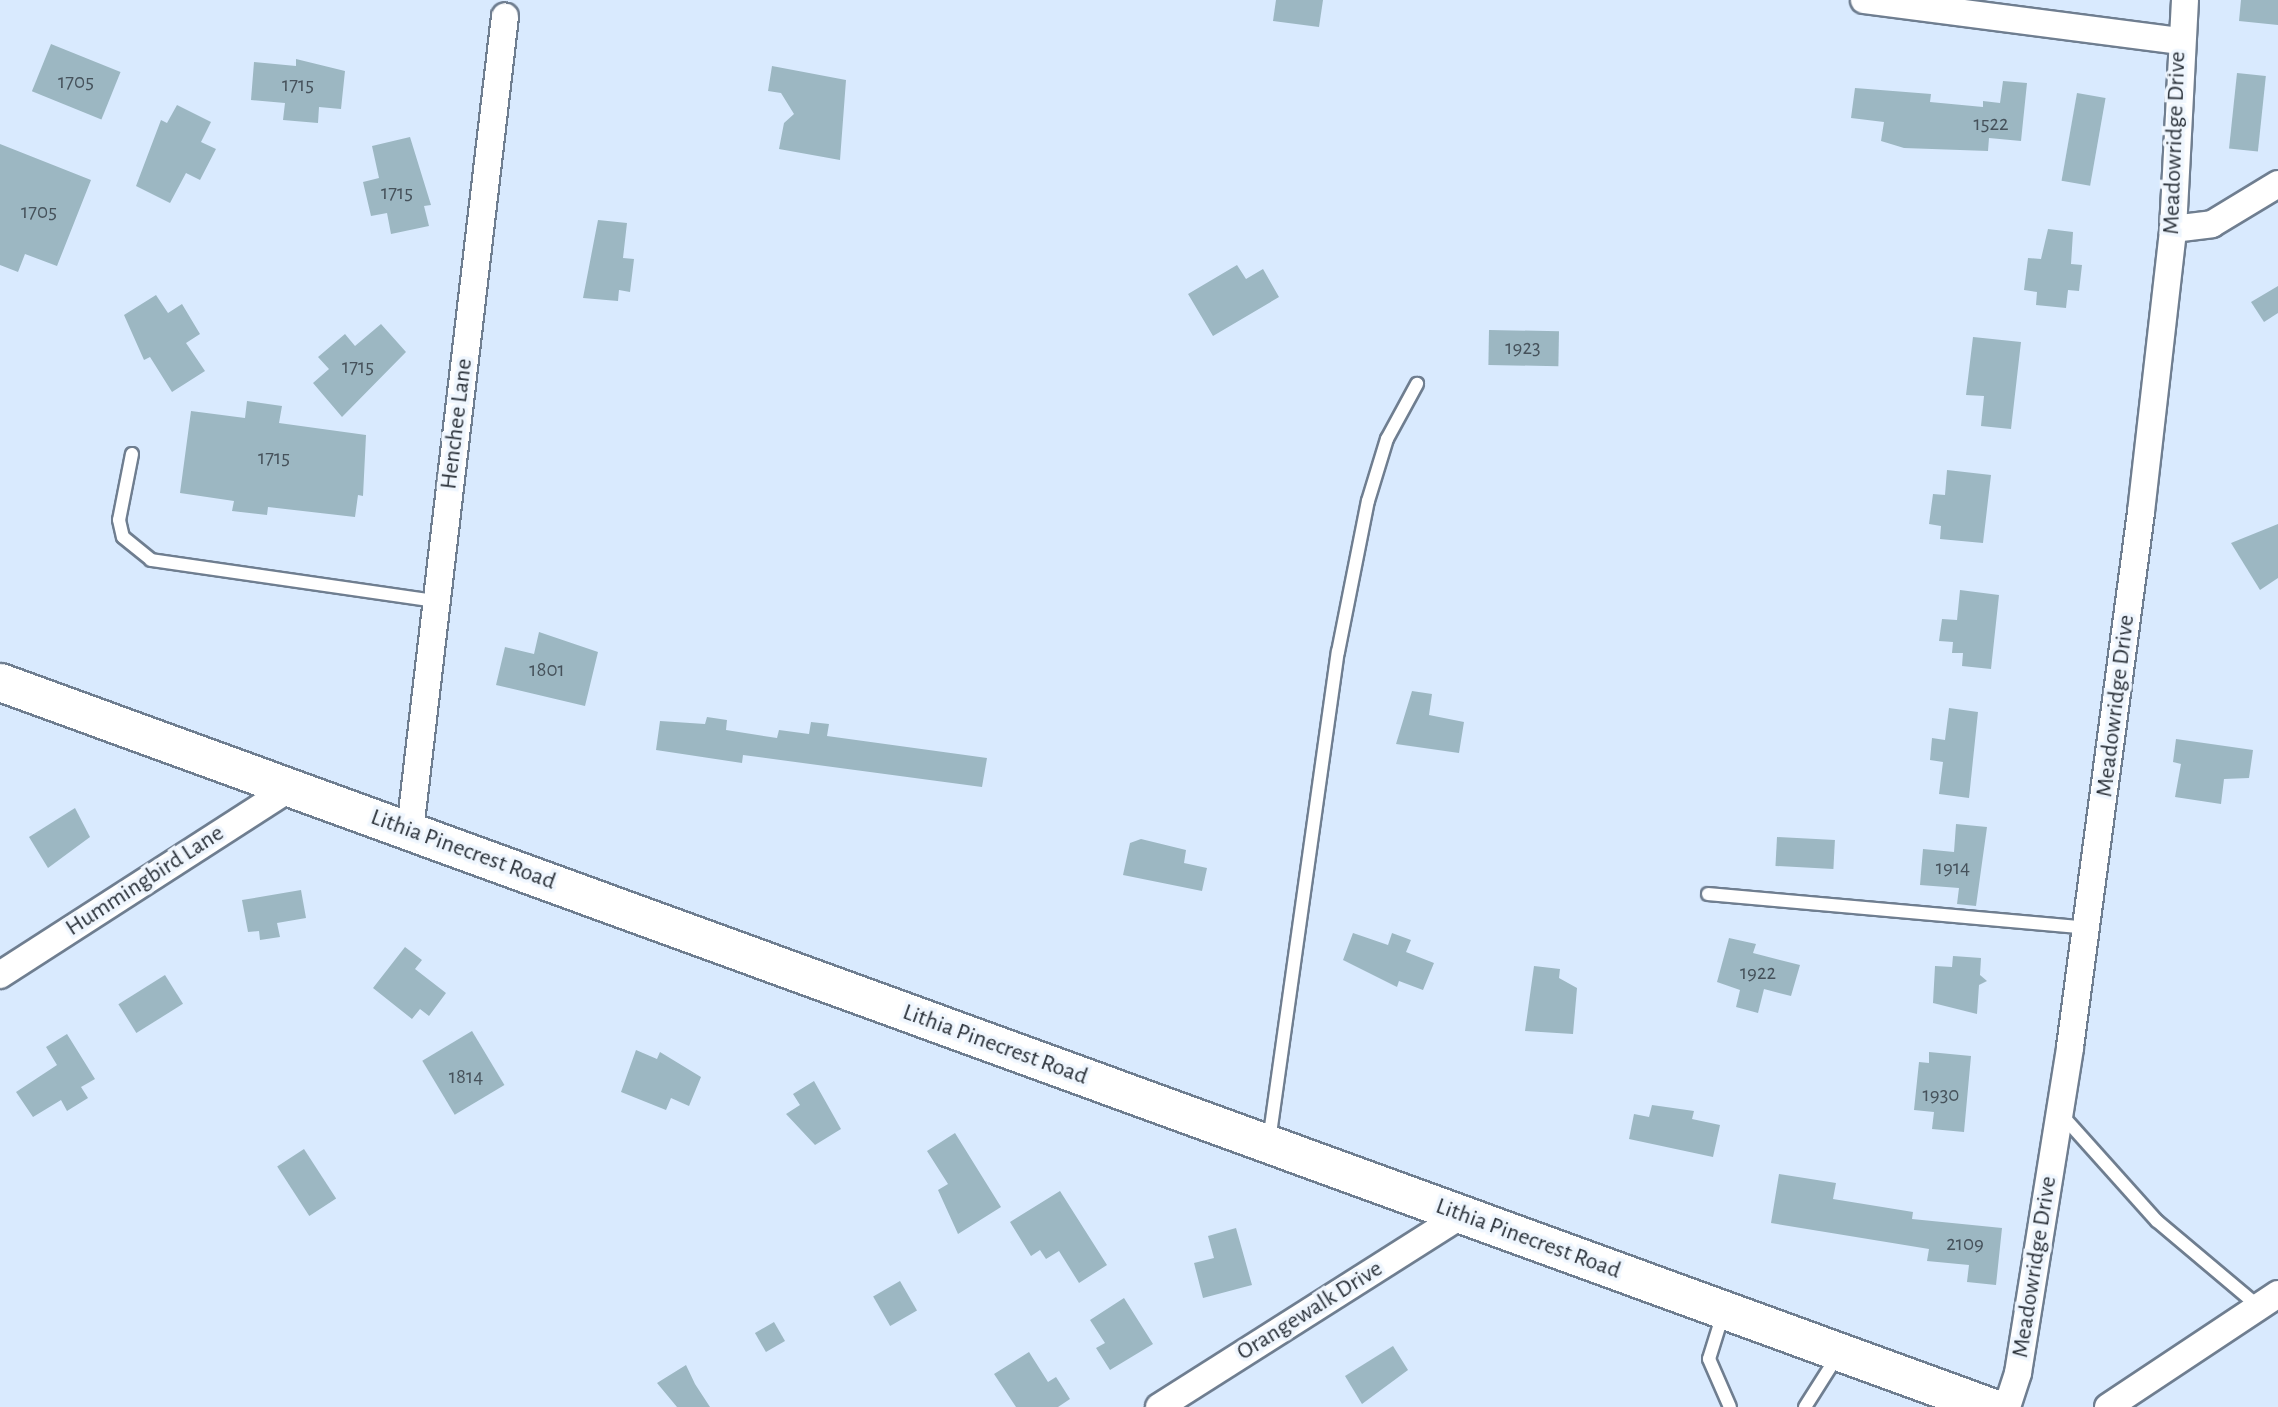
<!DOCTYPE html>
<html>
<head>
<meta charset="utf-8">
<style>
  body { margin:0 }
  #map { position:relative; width:2278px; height:1407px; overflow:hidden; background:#d9eafe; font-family:"Alegreya Sans",sans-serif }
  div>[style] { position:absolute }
  .building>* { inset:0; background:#9cb7c2; transform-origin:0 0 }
  .roads { filter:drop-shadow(2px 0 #6f7e90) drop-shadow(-2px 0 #6f7e90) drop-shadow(0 2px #6f7e90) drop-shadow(0 -2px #6f7e90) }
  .lane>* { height:12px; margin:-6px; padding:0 6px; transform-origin:6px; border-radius:6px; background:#fff }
  .street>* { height:26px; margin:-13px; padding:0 13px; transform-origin:13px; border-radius:13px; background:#fff }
  .secondary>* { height:37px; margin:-18.5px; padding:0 18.5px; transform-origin:18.5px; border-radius:18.5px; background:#fff }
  span { translate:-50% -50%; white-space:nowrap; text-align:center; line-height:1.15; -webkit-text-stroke:7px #eff6fe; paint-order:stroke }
  .number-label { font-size:21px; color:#46525b }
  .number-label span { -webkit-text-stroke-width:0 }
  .street-label { font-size:24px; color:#2a3139 }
</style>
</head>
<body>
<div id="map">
  <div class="building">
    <div style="clip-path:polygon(1276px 0,1323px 0,1319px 27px,1273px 21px)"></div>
    <div style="clip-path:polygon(2241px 0,2278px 0,2278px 25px,2239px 21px)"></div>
    <div style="left:51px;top:44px;width:75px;height:51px;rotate:22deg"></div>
    <div style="clip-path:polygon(296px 59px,345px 71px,341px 109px,319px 107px,318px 123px,283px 120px,285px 103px,251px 100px,254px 62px,296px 66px)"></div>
    <div style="clip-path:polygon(772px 66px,846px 80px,840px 160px,779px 149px,784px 123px,794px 114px,781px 93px,768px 91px)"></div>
    <div style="left:2237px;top:73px;width:29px;height:76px;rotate:6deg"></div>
    <div style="clip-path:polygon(2003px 81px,2027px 83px,2021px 141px,1989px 138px,1988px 151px,1904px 148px,1881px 141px,1884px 122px,1851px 118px,1855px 88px,1931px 94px,1930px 102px,1983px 107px,1983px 101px,2000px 103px)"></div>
    <div style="left:2077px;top:93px;width:29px;height:89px;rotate:10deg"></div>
    <div style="clip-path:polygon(177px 105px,211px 122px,201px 142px,216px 149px,200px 180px,186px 173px,170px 203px,136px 186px,161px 120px,167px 123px)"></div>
    <div style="clip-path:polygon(410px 137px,431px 205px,424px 206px,429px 226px,391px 234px,387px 213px,371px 216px,363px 182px,379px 178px,372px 146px)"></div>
    <div style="clip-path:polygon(0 144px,91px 180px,57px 266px,25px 254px,18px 272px,0 265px)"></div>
    <div style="clip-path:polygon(598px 220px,627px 223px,623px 258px,634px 259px,630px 292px,619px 290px,618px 301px,583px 298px)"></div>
    <div style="clip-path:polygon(2048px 229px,2073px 232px,2071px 264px,2082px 265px,2079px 291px,2068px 290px,2066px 308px,2036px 305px,2037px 292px,2024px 290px,2028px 258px,2041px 259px)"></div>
    <div style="clip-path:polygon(1237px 265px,1246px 279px,1263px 269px,1279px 297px,1213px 336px,1188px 294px)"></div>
    <div style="clip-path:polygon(2278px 286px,2278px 313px,2264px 322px,2251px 302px)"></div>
    <div style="clip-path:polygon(156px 295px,168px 313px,182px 304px,200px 334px,186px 343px,205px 371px,172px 392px,150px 357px,144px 360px,124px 315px)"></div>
    <div style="clip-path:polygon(381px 324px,406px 352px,342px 417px,313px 383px,329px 369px,318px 357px,345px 334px,355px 346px)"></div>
    <div style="left:1489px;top:330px;width:70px;height:35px;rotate:1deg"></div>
    <div style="clip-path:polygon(1973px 337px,2021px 342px,2011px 429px,1981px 426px,1984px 396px,1966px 395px)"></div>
    <div style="clip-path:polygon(247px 401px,282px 406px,279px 423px,366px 435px,363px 496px,358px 495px,355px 517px,268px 507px,267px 515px,232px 511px,234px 501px,180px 493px,191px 411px,245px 418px)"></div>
    <div style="clip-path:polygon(1947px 470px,1991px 475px,1983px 543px,1940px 539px,1941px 526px,1929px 524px,1933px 494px,1945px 495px)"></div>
    <div style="clip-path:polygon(2278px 524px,2278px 578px,2260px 590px,2231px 543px)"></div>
    <div style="clip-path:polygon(1960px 590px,1999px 595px,1991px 669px,1962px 666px,1963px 653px,1952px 653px,1953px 642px,1939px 641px,1942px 619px,1957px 620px)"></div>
    <div style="clip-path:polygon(539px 632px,598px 652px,585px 706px,496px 685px,505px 647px,534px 654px)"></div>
    <div style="clip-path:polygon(1412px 691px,1432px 694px,1429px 715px,1464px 722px,1459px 753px,1396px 744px)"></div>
    <div style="clip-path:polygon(1949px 708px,1978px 712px,1969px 798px,1939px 794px,1943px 762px,1930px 760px,1932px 738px,1945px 740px)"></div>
    <div style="clip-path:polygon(707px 717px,727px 720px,726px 730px,777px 738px,779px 730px,809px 734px,811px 722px,829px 724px,827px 736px,987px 758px,982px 787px,743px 755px,742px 763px,656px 750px,660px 721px,705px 724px)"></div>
    <div style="clip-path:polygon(2176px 739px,2253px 750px,2249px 778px,2224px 779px,2221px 804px,2175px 797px,2181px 764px,2173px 762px)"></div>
    <div style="clip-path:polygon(75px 808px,90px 837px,48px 868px,29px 837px)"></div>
    <div style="clip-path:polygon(1956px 824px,1987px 827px,1976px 906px,1957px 904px,1959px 888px,1920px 885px,1923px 849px,1954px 852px)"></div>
    <div style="left:1777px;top:837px;width:58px;height:29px;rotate:3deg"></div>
    <div style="clip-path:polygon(1141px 839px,1186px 850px,1184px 863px,1207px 868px,1202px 891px,1123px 875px,1130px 843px)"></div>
    <div style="clip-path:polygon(301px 890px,306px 918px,277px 923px,280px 937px,260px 940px,259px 931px,248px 932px,242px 900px)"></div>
    <div style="clip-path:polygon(1353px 933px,1388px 945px,1392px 933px,1411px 940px,1406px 952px,1434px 963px,1423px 990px,1399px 981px,1397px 987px,1343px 960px)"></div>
    <div style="clip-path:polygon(1729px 938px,1756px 944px,1753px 953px,1800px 965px,1791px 996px,1764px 989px,1758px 1013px,1736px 1007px,1740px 990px,1717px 982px)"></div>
    <div style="clip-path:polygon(405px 947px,422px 960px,415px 969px,446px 993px,429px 1016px,420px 1009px,412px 1019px,373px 988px)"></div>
    <div style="clip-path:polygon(1953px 956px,1981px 958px,1980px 975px,1987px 981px,1979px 985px,1977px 1014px,1933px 1003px,1935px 966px,1952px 967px)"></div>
    <div style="clip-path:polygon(1534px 966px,1560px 969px,1559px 978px,1577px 988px,1573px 1034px,1525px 1031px)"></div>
    <div style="left:165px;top:975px;width:34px;height:55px;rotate:58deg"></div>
    <div style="left:472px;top:1031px;width:63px;height:58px;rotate:59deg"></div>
    <div style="clip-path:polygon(67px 1034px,95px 1079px,81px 1087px,88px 1098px,67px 1111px,61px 1100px,33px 1117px,16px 1092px,57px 1065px,46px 1047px)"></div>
    <div style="clip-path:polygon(636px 1050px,657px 1059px,660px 1052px,701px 1077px,689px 1106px,671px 1098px,666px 1110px,621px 1092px)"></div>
    <div style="clip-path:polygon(1929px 1052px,1971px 1056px,1964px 1132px,1932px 1129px,1934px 1112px,1914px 1110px,1919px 1062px,1929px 1063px)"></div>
    <div style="clip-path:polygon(814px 1081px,841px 1129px,815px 1145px,786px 1114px,800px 1105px,793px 1094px)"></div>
    <div style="clip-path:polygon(1652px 1105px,1694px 1111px,1692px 1119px,1720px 1125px,1713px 1157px,1629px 1139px,1634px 1114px,1649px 1117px)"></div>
    <div style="clip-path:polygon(955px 1133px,1001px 1207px,958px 1234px,938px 1190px,948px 1184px,927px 1151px)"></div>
    <div style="left:304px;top:1149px;width:59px;height:32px;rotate:57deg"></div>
    <div style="clip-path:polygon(1779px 1174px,1836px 1183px,1833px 1199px,1913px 1212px,1912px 1219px,2002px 1228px,1996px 1285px,1967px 1282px,1969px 1265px,1927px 1261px,1929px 1249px,1771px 1223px)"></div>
    <div style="clip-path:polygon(1060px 1191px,1107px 1265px,1079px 1283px,1059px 1251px,1046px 1259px,1040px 1250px,1031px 1256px,1010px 1222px)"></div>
    <div style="clip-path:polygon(1236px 1228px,1252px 1285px,1203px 1298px,1194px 1263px,1214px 1258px,1208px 1236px)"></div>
    <div style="left:900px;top:1281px;width:34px;height:31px;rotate:60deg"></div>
    <div style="clip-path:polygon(1124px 1298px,1153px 1344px,1110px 1370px,1096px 1348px,1105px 1343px,1090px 1320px)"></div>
    <div style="left:774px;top:1322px;width:22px;height:22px;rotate:60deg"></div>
    <div style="clip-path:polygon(1393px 1346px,1408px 1370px,1362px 1404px,1345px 1376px)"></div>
    <div style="clip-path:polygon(1029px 1352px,1048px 1382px,1056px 1377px,1070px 1399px,1058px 1407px,1016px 1407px,994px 1374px)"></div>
    <div style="clip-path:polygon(686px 1365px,695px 1384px,710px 1407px,677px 1407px,657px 1383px)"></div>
  </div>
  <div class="roads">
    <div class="lane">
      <div style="left:132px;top:454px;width:67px;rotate:101.1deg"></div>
      <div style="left:119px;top:520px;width:17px;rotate:77deg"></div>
      <div style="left:123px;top:537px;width:36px;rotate:39deg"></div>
      <div style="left:151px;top:560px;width:289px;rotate:8.2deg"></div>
      <div style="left:1708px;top:894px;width:380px;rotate:5.1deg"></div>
      <div style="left:2060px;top:1113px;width:145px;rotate:48.1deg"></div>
      <div style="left:2157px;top:1221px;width:133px;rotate:40.1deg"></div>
      <div style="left:1269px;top:1141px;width:494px;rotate:-82deg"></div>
      <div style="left:1338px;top:652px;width:154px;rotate:-78.8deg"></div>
      <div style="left:1368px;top:501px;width:65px;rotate:-73deg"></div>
      <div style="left:1387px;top:439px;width:63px;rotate:-61.4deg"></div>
      <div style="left:1723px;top:1314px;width:47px;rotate:107.3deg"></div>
      <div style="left:1709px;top:1359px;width:52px;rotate:66.4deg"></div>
      <div style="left:1805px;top:1407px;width:62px;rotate:-57.6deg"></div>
    </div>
    <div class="street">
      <div style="left:1864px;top:0;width:318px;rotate:7.4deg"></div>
      <div style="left:2173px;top:229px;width:39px;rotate:-7deg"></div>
      <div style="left:2212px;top:224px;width:77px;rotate:-31.2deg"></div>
      <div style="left:410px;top:830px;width:819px;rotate:-83.34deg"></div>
      <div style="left:0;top:975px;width:345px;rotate:-32.8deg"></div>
      <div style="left:1159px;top:1407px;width:359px;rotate:-32.4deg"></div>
      <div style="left:2007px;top:1407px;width:36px;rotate:-72deg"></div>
      <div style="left:2018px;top:1373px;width:330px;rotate:-80.9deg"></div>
      <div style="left:2070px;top:1047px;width:540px;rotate:-82.44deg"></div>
      <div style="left:2141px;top:512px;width:285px;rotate:-83.5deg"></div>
      <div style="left:2173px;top:229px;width:229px;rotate:-87deg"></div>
      <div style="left:2108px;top:1407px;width:204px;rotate:-33.6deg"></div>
    </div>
    <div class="secondary">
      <div style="left:0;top:682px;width:2119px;rotate:20.01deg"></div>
    </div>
  </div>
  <div class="number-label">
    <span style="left:76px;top:82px">1705</span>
    <span style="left:298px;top:85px">1715</span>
    <span style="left:1991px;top:124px">1522</span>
    <span style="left:397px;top:193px">1715</span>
    <span style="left:39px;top:212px">1705</span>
    <span style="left:1523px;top:348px">1923</span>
    <span style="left:358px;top:367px">1715</span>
    <span style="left:274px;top:458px">1715</span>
    <span style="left:547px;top:670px">1801</span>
    <span style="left:1953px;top:868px">1914</span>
    <span style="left:1758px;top:973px">1922</span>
    <span style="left:466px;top:1077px">1814</span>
    <span style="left:1941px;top:1095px">1930</span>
    <span style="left:1965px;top:1244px">2109</span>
  </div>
  <div class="street-label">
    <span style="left:2175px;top:143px;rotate:-88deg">Meadowridge Drive</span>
    <span style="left:457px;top:424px;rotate:-83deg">Henchee Lane</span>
    <span style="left:2116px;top:706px;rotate:-83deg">Meadowridge Drive</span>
    <span style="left:463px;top:850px;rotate:20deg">Lithia Pinecrest Road</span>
    <span style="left:145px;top:881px;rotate:-33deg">Hummingbird Lane</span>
    <span style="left:995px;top:1045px;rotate:20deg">Lithia Pinecrest Road</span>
    <span style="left:1528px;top:1239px;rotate:20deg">Lithia Pinecrest Road</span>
    <span style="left:2035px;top:1267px;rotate:-81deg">Meadowridge Drive</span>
    <span style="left:1310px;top:1311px;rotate:-32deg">Orangewalk Drive</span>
  </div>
</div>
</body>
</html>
